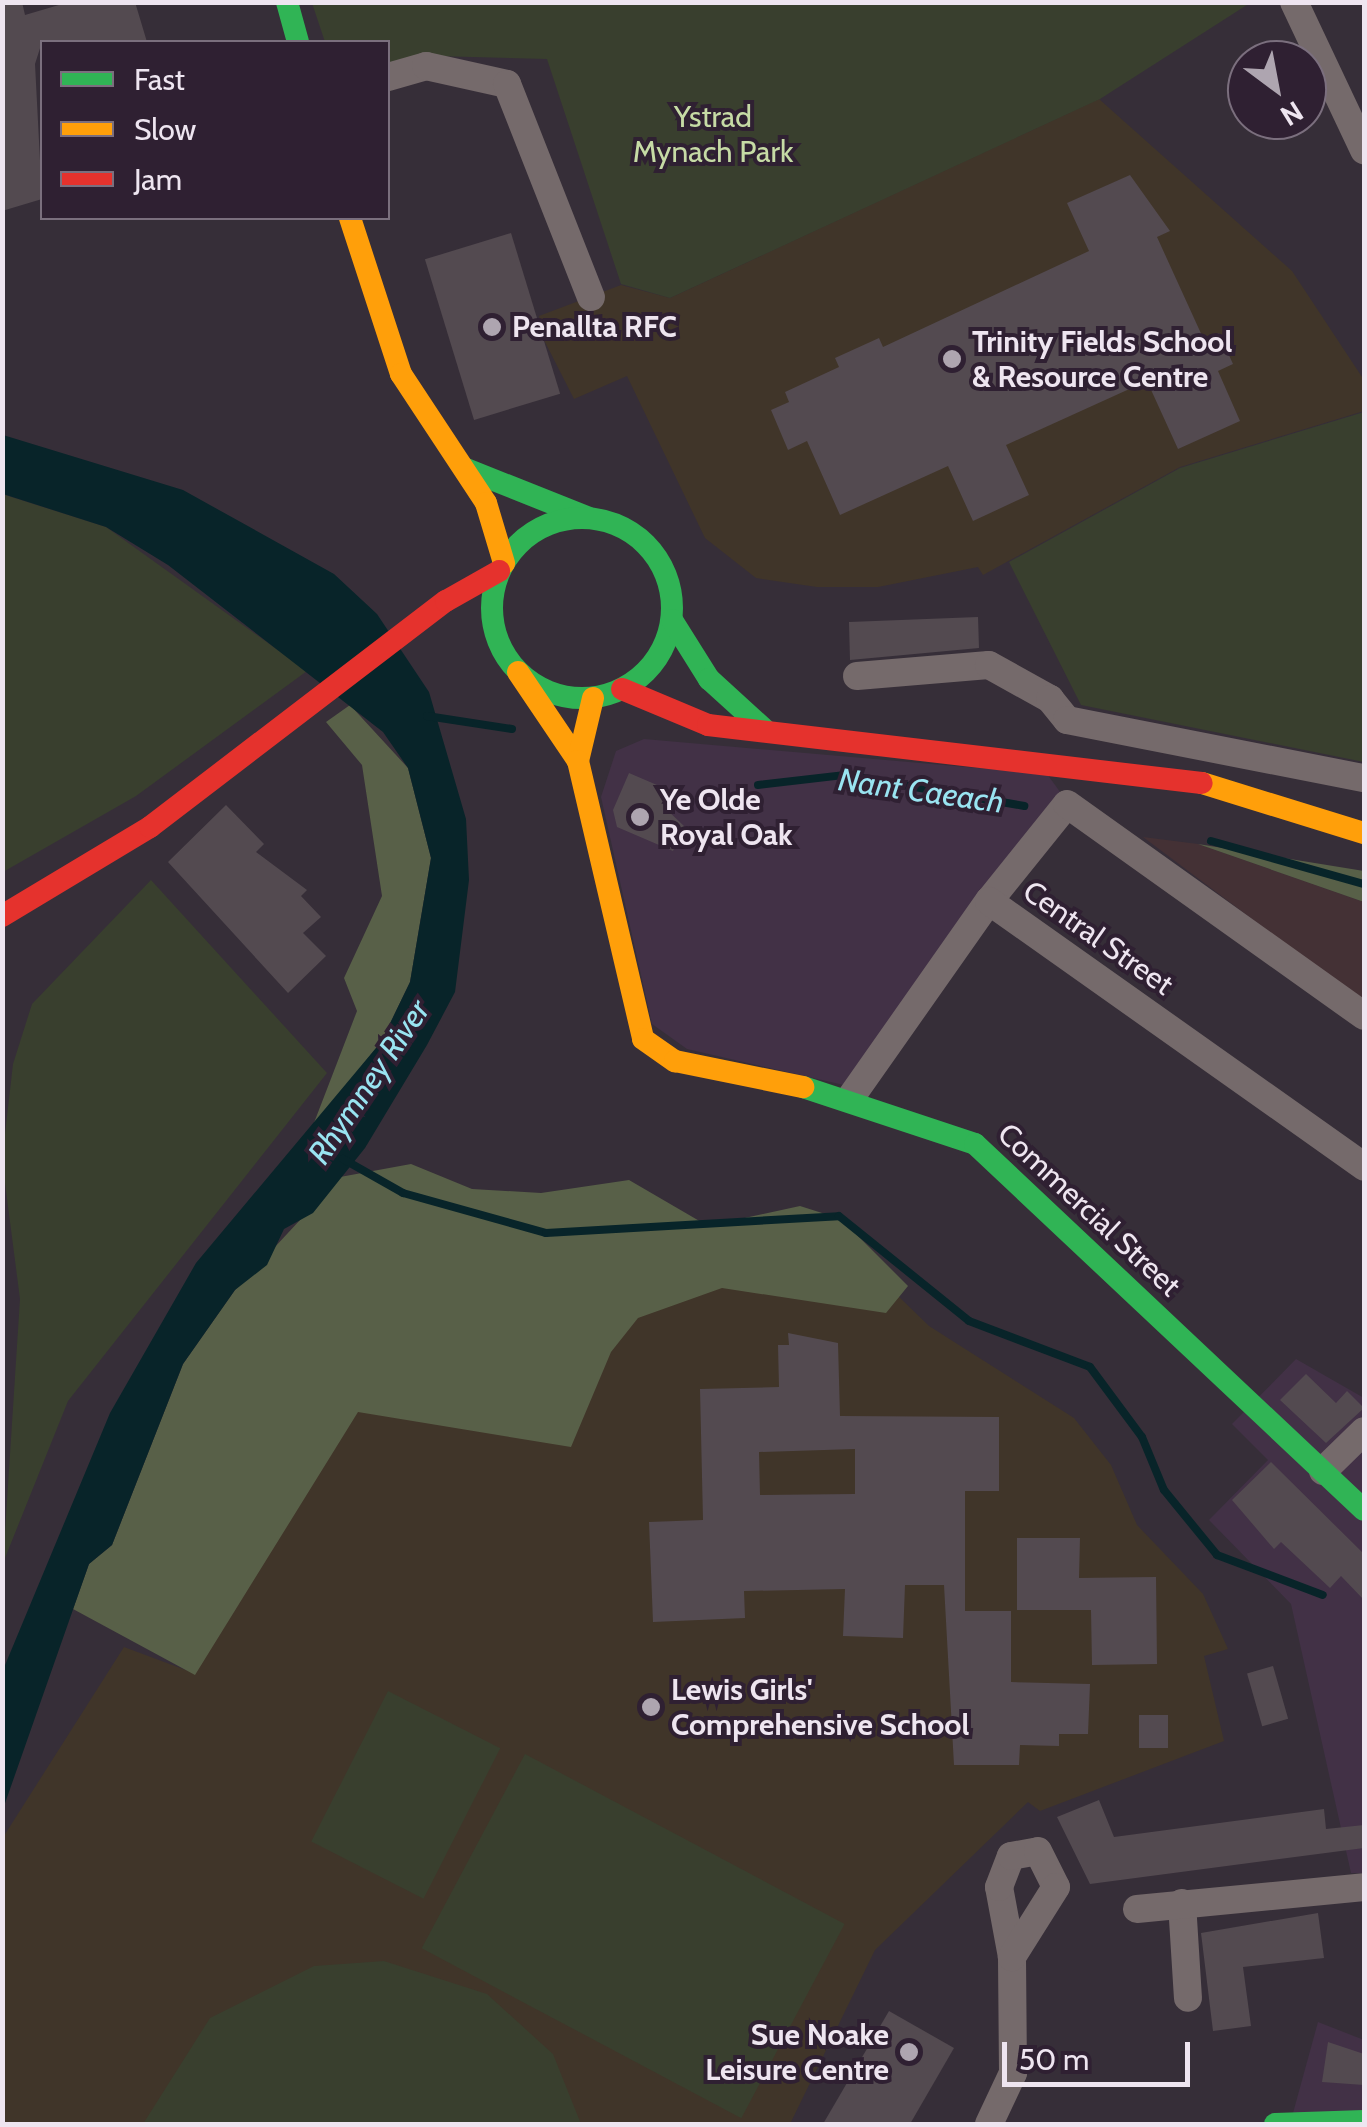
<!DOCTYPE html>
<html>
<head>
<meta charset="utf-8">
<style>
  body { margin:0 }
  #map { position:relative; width:1367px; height:2127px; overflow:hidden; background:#362e38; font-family:Cabin,sans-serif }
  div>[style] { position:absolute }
  .built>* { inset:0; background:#423146 }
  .industrial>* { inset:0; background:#443135 }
  .education>* { inset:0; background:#403529 }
  .green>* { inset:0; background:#393f2e; transform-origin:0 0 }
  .forest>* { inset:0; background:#586048 }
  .water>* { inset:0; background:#082429 }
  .stream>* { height:8px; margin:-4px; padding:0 4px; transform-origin:4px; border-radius:4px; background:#082429 }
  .building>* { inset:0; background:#534a50; transform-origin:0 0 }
  .street>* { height:28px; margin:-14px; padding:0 14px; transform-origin:14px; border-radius:14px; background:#756a6b }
  .fast>* { height:22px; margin:-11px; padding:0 11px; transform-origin:11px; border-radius:11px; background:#30b455 }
  .fast>.ring { margin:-11px; padding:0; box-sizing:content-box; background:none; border:22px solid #30b455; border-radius:50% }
  .slow>* { height:22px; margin:-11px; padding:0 11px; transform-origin:11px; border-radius:11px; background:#ff9f0a }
  .jam>* { height:22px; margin:-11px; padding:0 11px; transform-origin:11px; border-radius:11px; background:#e5322d }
  .dots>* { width:28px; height:28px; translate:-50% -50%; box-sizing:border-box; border:5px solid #2f2032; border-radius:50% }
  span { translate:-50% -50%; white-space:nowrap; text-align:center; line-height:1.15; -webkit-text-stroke:8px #2f2032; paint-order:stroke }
  .park-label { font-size:30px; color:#c6dba5 }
  .poi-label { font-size:30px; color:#eee5f0; font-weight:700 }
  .left { translate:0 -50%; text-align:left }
  .right { translate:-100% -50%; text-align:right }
  .street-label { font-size:30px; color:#eee5f0 }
  .water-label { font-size:32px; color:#99e4f1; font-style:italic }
  .frame { position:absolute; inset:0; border:5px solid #eee5f0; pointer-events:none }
  .legend { position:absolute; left:40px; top:40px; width:350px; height:180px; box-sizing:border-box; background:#2f2032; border:2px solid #7b6f7e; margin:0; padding:12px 18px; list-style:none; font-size:30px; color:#eee5f0 }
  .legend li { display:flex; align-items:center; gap:20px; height:50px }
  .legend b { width:50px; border:2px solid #7b6f7e }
  .north { position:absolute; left:1227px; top:40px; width:100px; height:100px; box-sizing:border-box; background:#2f2032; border:2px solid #7b6f7e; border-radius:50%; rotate:148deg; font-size:28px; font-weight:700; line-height:40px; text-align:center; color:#eee5f0 }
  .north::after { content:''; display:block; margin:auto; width:35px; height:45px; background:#aea5b0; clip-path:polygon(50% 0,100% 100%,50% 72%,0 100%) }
  .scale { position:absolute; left:1002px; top:2042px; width:188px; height:45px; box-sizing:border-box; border:5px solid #eee5f0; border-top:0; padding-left:12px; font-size:30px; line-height:35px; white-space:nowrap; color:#eee5f0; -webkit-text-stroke:8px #2f2032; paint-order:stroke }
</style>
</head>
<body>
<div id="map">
  <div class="built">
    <div style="clip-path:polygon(644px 739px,1047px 774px,1066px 800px,857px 1088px,687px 1049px,652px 1024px,601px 797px,616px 751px)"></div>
    <div style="clip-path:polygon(1296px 1359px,1364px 1398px,1364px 1873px,1351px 1873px,1291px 1604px,1209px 1520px,1268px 1460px,1232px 1424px)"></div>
    <div style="clip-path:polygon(1318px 2022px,1364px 2040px,1364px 2124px,1290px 2124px)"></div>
  </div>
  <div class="industrial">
    <div style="clip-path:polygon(1143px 837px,1198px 844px,1364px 902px,1364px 1003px)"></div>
  </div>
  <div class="education">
    <div style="clip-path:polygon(1099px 99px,1292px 271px,1364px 380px,1364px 411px,1180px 467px,983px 575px,978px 567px,878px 587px,817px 587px,756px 578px,705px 538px,627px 376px,574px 399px,545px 342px,539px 316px,621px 285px,670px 298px)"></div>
    <div style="clip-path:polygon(593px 1253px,893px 1291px,929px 1326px,1074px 1418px,1111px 1465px,1137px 1525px,1203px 1594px,1228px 1649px,1204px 1656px,1224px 1741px,1040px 1811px,1028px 1802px,875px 1950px,790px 2124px,3px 2124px,2px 1839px,124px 1647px,191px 1672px,340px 1368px)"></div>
  </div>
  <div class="green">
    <div style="clip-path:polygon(312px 3px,1250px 3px,1100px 99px,670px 298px,621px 284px,547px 59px,434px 56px,388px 67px,388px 42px,325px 42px)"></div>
    <div style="clip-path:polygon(1364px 412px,1364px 762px,1081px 705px,1009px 562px,1180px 468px)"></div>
    <div style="clip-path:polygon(2px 494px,106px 527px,307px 671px,136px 796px,3px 872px)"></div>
    <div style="clip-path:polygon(151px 880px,327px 1073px,68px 1401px,3px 1563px,20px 1299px,2px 1160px,13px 1064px,32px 1004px)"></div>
    <div style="left:388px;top:1691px;width:126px;height:169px;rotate:27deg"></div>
    <div style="left:525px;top:1754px;width:362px;height:220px;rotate:28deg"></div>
    <div style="clip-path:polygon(384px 1961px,487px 1994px,553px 2054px,581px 2124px,143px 2124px,210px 2018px,314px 1966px)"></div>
  </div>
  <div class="forest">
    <div style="clip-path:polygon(350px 705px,408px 768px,431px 858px,410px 982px,381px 1042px,312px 1128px,357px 1011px,344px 978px,382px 896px,362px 765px,326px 722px)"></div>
    <div style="clip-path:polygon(1198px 844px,1364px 871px,1364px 902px)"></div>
    <div style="clip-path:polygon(411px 1164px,472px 1189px,541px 1193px,629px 1180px,708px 1226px,800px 1206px,841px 1219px,908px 1286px,886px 1313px,722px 1288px,638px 1318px,611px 1352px,571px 1447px,358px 1412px,195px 1675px,73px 1609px,89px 1564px,112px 1545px,183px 1364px,235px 1290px,340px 1177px)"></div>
  </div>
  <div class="water">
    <div style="clip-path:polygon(3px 435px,183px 490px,334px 574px,377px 614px,429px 692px,466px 819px,469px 880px,455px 992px,427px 1045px,365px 1148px,313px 1213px,284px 1229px,267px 1265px,235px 1290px,183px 1364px,112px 1545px,89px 1564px,3px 1809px,3px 1670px,110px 1413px,196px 1263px,381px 1042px,410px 982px,431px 858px,408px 768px,383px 732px,168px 565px,106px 527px,3px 494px)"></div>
  </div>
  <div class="stream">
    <div style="left:427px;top:716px;width:86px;rotate:8.7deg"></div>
    <div style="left:758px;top:785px;width:88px;rotate:-6.6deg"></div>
    <div style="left:845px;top:775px;width:182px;rotate:9.8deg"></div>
    <div style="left:1211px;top:841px;width:159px;rotate:15.7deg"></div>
    <div style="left:343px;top:1159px;width:69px;rotate:29.5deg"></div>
    <div style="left:403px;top:1193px;width:148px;rotate:15.6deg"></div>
    <div style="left:546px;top:1233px;width:293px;rotate:-3.3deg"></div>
    <div style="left:839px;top:1216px;width:167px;rotate:38.9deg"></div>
    <div style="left:969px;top:1321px;width:129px;rotate:20.8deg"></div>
    <div style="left:1090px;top:1367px;width:87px;rotate:53.4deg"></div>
    <div style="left:1142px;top:1437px;width:57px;rotate:67.5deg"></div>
    <div style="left:1164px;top:1490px;width:84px;rotate:50.8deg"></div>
    <div style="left:1217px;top:1555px;width:113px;rotate:20.7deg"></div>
  </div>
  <div class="building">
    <div style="clip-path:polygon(2px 2px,22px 2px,25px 15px,69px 2px,135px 2px,147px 42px,42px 42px,35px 64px,42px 199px,2px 211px)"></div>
    <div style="clip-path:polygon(1130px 175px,1170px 231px,1157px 237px,1204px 340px,1219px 333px,1233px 364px,1218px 371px,1240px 421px,1178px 449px,1147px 381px,1006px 445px,1029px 495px,973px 521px,948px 466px,840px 515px,807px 441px,788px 450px,771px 410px,789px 402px,785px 392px,839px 367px,835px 358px,879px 338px,883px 347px,1089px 251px,1067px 203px)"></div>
    <div style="left:511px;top:233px;width:168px;height:90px;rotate:73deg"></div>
    <div style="clip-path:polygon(978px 617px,979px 648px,850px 660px,849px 622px)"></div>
    <div style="clip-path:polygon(629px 773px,671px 791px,664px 807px,684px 826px,673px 851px,617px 827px,613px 810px)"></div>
    <div style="clip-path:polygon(226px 805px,264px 844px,256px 852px,307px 890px,301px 896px,321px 917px,303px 933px,326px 956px,288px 993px,168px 862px)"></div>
    <div style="clip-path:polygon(evenodd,788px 1333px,838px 1343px,840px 1416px,999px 1417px,999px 1491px,965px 1491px,965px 1611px,1011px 1611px,1011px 1682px,1090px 1684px,1088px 1734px,1059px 1734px,1059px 1746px,1020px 1745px,1019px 1765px,954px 1765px,944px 1585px,905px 1585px,903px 1638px,843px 1636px,845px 1589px,744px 1591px,745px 1618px,653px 1622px,649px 1522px,703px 1520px,700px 1389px,779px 1387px,778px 1345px,789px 1345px,788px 1333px,855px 1449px,855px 1494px,760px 1495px,759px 1452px,855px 1449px)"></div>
    <div style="clip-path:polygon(1306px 1374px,1336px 1403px,1347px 1391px,1364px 1408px,1326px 1443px,1280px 1400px)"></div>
    <div style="clip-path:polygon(1271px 1462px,1364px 1554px,1364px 1600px,1341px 1576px,1330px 1588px,1281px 1542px,1274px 1549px,1232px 1500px)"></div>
    <div style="clip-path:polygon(1017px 1538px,1080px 1538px,1079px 1578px,1156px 1577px,1157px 1664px,1092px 1665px,1091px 1610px,1017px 1610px)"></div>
    <div style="left:1273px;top:1666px;width:55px;height:27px;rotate:74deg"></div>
    <div style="left:1139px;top:1715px;width:29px;height:33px"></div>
    <div style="clip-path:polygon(1099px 1800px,1114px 1837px,1324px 1809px,1326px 1829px,1364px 1825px,1364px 1848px,1090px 1884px,1057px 1817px)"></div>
    <div style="clip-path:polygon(1318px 1913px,1324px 1958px,1243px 1967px,1251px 2026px,1213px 2031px,1201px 1933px)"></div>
    <div style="clip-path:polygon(889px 2011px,954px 2048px,910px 2124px,823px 2124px)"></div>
    <div style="clip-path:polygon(1328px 2042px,1364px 2054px,1364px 2085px,1322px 2082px)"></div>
  </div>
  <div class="street">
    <div style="left:1294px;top:2px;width:164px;rotate:64.7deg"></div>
    <div style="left:388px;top:77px;width:40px;rotate:-16deg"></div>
    <div style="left:426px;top:66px;width:83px;rotate:12.5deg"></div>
    <div style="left:507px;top:84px;width:229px;rotate:68.5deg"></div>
    <div style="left:857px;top:676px;width:132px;rotate:-4.8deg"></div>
    <div style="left:989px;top:665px;width:70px;rotate:29.1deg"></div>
    <div style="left:1050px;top:699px;width:27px;rotate:51deg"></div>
    <div style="left:1067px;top:720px;width:303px;rotate:11.1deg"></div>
    <div style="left:989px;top:901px;width:124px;rotate:-51.2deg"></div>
    <div style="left:1067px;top:804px;width:365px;rotate:35.5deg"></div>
    <div style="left:851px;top:1097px;width:240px;rotate:-54.9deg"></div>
    <div style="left:989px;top:901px;width:460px;rotate:35.3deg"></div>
    <div style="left:1323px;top:1471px;width:57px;rotate:-44.3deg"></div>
    <div style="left:1182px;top:1903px;width:95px;rotate:86.4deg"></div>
    <div style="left:1137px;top:1909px;width:228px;rotate:-5.5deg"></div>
    <div style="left:989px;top:2124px;width:56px;rotate:-64.8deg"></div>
    <div style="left:1013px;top:2073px;width:116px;rotate:-90.5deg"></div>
    <div style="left:1012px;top:1957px;width:71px;rotate:-100.5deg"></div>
    <div style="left:999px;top:1887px;width:33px;rotate:-69deg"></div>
    <div style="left:1011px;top:1856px;width:27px;rotate:-10deg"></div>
    <div style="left:1038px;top:1851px;width:40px;rotate:63.4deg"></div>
    <div style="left:1056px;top:1887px;width:83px;rotate:122.2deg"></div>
  </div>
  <div class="fast">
    <div style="left:287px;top:2px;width:41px;rotate:74.6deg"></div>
    <div style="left:466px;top:469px;width:132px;rotate:21.7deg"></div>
    <div class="ring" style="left:492px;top:518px;width:158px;height:158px"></div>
    <div style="left:672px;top:620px;width:70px;rotate:57.9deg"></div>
    <div style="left:709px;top:679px;width:76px;rotate:42.3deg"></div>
    <div style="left:803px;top:1087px;width:181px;rotate:18.3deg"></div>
    <div style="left:975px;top:1144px;width:534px;rotate:43.26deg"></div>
    <div style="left:1275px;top:2124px;width:89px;rotate:-1.9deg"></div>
  </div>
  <div class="slow">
    <div style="left:350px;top:218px;width:164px;rotate:71.9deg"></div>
    <div style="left:401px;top:374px;width:154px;rotate:56.6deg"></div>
    <div style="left:486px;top:503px;width:63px;rotate:73.3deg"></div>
    <div style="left:518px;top:672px;width:107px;rotate:56deg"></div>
    <div style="left:593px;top:698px;width:65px;rotate:103.4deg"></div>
    <div style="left:578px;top:761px;width:285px;rotate:76.8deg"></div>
    <div style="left:643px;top:1039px;width:39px;rotate:35deg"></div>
    <div style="left:675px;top:1061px;width:131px;rotate:11.5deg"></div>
    <div style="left:1202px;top:783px;width:170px;rotate:17.2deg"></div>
  </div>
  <div class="jam">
    <div style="left:622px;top:689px;width:93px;rotate:22.7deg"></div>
    <div style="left:708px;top:725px;width:497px;rotate:6.7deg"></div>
    <div style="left:2px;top:916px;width:173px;rotate:-31deg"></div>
    <div style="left:150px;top:827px;width:372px;rotate:-37.4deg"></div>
    <div style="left:446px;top:601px;width:61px;rotate:-29.5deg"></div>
  </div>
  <div class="dots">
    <div style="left:492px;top:327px;background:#aea5b0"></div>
    <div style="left:952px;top:359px;background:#aea5b0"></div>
    <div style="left:640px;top:817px;background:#aea5b0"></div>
    <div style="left:651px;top:1707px;background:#aea5b0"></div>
    <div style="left:909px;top:2052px;background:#aea5b0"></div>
  </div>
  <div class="park-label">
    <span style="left:713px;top:134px">Ystrad<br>Mynach Park</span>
  </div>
  <div class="poi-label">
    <span class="left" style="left:512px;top:327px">Penallta RFC</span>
    <span class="left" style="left:972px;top:359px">Trinity Fields School<br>&amp; Resource Centre</span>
    <span class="left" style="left:660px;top:817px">Ye Olde<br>Royal Oak</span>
    <span class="left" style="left:671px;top:1707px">Lewis Girls'<br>Comprehensive School</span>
    <span class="right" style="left:889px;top:2052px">Sue Noake<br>Leisure Centre</span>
  </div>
  <div class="street-label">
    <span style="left:1098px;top:938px;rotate:35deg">Central Street</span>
    <span style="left:1089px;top:1210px;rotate:43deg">Commercial Street</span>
  </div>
  <div class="water-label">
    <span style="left:921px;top:791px;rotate:8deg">Nant Caeach</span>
    <span style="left:369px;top:1082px;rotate:-56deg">Rhymney River</span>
  </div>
  <div class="frame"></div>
  <ul class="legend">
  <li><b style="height:12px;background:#30b455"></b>Fast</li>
  <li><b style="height:12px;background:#ff9f0a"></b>Slow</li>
  <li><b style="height:12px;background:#e5322d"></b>Jam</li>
  </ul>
  <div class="north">N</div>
  <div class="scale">50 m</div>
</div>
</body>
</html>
